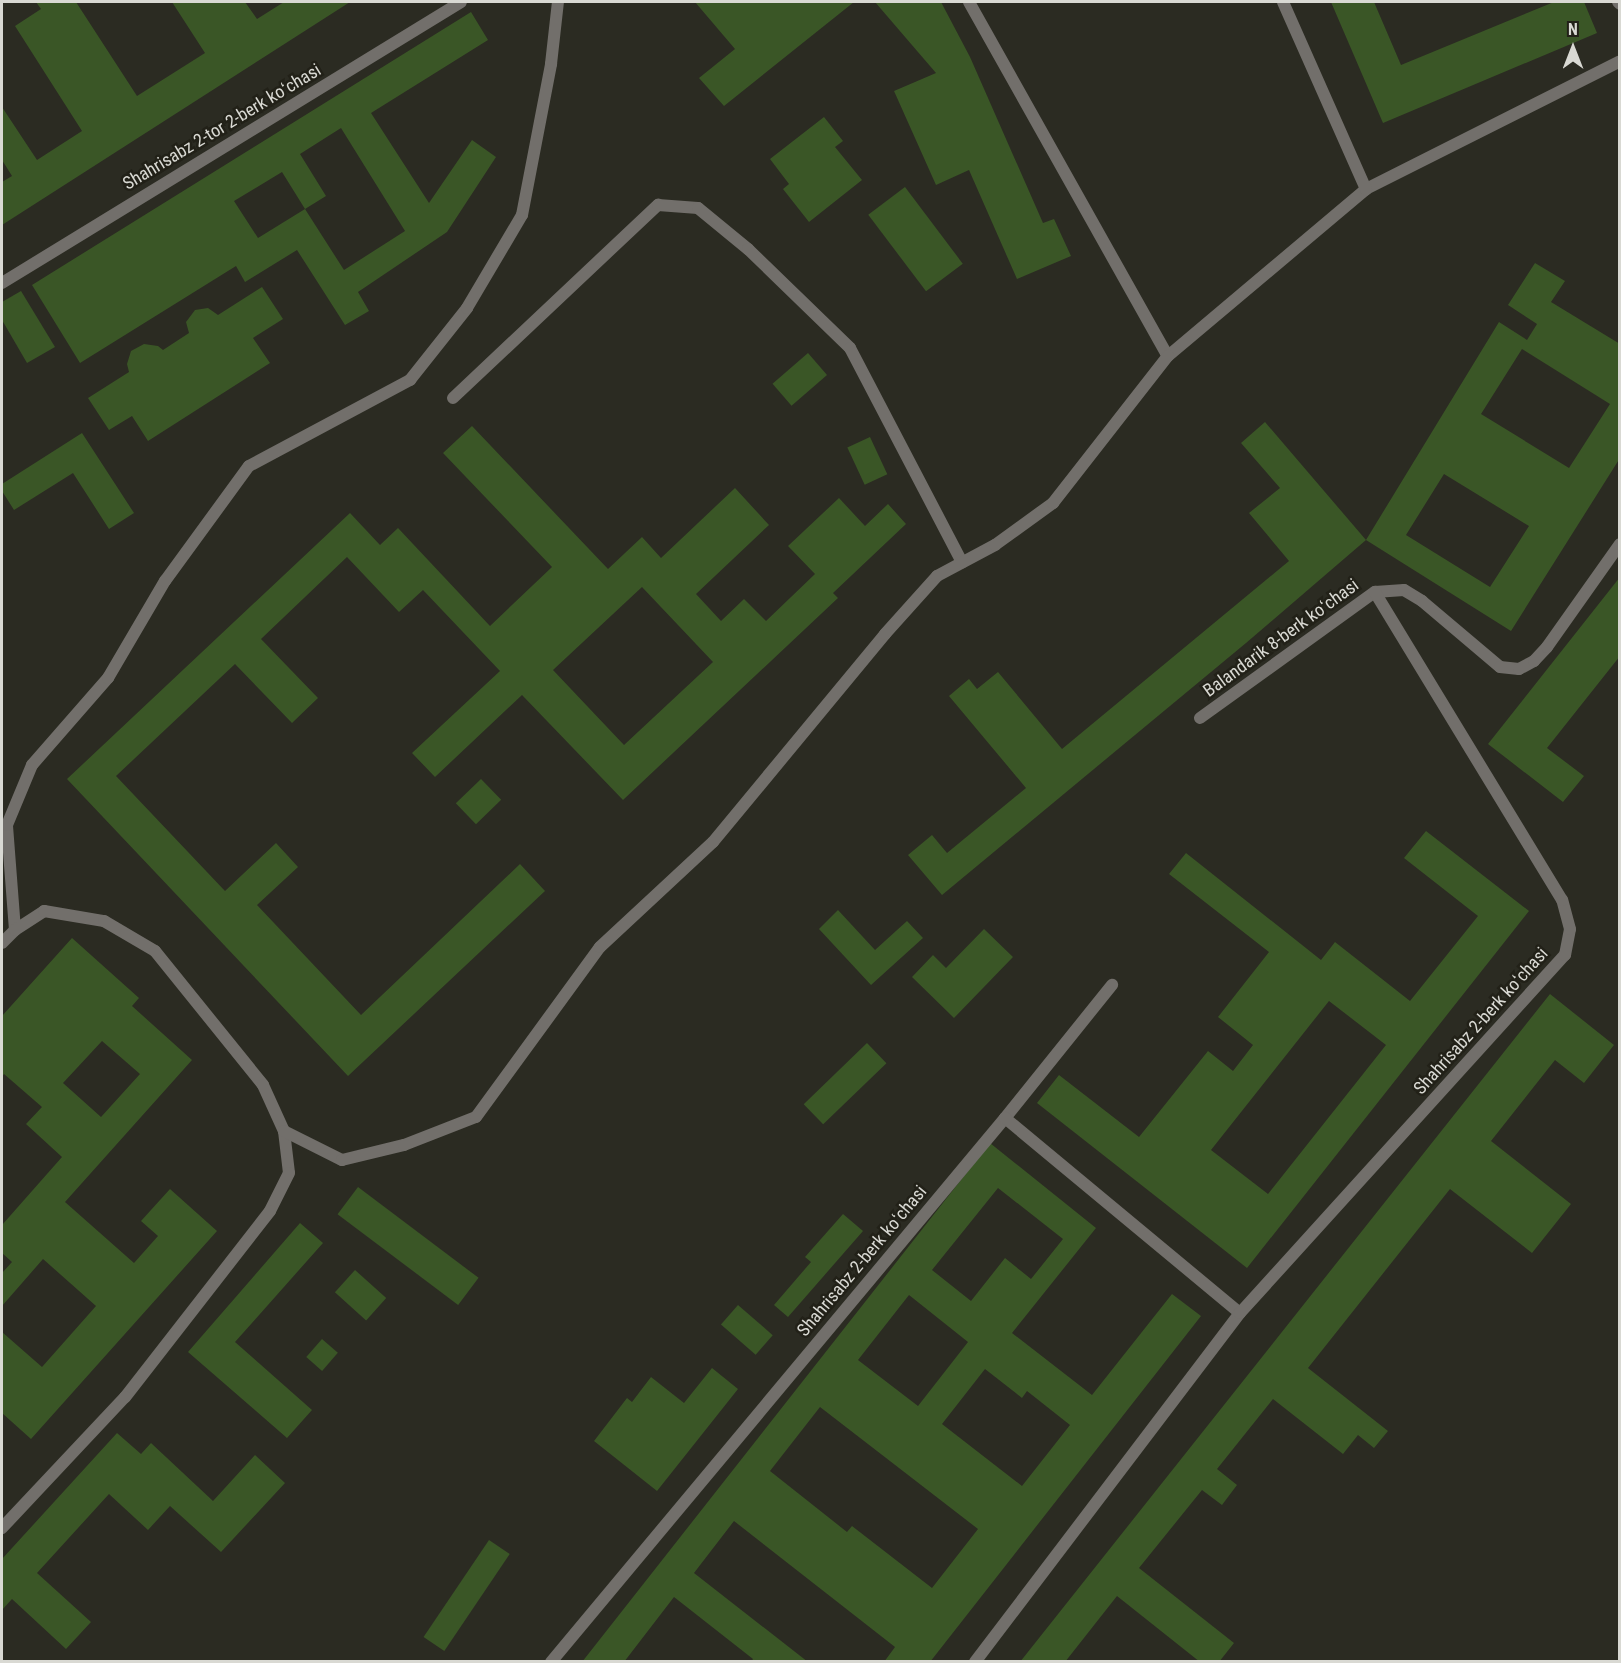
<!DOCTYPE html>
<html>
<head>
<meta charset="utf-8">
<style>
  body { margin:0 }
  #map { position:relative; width:1621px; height:1663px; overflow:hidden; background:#2b2b22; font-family:"Roboto Condensed",sans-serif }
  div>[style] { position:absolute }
  .building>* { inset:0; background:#3a5626; transform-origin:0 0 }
  .service>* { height:12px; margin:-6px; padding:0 6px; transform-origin:6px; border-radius:6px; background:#726f6b }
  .minor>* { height:12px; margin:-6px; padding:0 6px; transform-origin:6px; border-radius:6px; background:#726f6b }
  span { translate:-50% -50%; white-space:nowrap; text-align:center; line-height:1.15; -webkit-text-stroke:5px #222118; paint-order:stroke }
  .street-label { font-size:18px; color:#d9d9d3 }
  .frame { position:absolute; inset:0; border:3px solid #d9d9d3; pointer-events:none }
  .north { position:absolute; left:1543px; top:18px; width:60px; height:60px; -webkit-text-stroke:4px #222118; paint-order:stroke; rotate:0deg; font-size:16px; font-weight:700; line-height:24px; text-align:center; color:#d9d9d3 }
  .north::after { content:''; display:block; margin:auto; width:21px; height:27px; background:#d9d9d3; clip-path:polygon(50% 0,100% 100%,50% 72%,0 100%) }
</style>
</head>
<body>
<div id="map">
  <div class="building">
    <div style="clip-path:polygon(36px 2px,76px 2px,137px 96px,205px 53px,172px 2px,245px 2px,257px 19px,284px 2px,350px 2px,2px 225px,2px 182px,12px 176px,2px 160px,2px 107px,37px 160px,82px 131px,15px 26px,41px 9px)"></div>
    <div style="clip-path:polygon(695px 2px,854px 2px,724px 106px,699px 78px,735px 49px)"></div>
    <div style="clip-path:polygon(875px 2px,941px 2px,970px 57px,1043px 223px,1054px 219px,1071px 256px,1017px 279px,969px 170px,936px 185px,894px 91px,936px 73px)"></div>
    <div style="clip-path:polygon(1331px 2px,1374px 2px,1401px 65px,1554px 2px,1584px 2px,1597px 33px,1383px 123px)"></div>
    <div style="clip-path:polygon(evenodd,471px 12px,488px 40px,371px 113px,429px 203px,472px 140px,496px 157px,447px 232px,358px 292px,369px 311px,345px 325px,297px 250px,245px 282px,236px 266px,80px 363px,32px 285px,471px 12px,341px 128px,405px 231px,344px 270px,305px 209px,326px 196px,300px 154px,341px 128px,471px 12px,282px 172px,305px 209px,258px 238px,234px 201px,282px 172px)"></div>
    <div style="clip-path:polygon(824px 117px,843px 141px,835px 147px,862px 180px,809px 222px,783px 189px,789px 184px,770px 159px)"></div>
    <div style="left:905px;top:187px;width:96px;height:46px;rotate:53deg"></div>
    <div style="clip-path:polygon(evenodd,1535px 263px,1565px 281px,1551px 302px,1620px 344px,1620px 458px,1511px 631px,1366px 540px,1499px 322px,1527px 340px,1537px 324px,1508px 305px,1535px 263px,1522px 349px,1610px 404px,1569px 468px,1481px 414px,1522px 349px,1535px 263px,1444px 474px,1529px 526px,1490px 587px,1406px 535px,1444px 474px)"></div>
    <div style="clip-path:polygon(262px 287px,283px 319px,253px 338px,270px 363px,148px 441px,132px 416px,109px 430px,88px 398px,129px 372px,127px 364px,131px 351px,144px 344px,158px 346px,163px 350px,189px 333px,186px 322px,195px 310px,208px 308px,218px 315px)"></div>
    <div style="clip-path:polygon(21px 291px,55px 347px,27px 363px,2px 320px,2px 302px)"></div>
    <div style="left:808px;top:353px;width:29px;height:47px;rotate:49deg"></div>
    <div style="clip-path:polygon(1265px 422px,1366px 540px,1246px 643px,942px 895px,908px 855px,932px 835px,947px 853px,1026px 788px,949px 696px,969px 679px,977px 689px,998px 672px,1062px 749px,1289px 561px,1249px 513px,1280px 488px,1241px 443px)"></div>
    <div style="clip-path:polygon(evenodd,472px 426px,608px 569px,642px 537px,661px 558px,735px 488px,769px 525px,696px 594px,721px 621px,744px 599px,766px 621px,815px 574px,788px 546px,839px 498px,865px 526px,888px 504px,906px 524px,833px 593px,838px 598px,623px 800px,522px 695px,435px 777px,412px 753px,500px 671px,423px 590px,399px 612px,347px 557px,261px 639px,318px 698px,292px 723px,235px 664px,116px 776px,225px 891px,276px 843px,298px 867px,257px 905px,361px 1015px,520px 864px,545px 891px,348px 1076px,67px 779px,350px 513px,380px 545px,398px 528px,490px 626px,552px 567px,443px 453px,472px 426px,642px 587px,713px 662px,624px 745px,553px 670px,642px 587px)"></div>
    <div style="clip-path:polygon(82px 433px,134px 513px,109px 529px,73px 473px,14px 510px,2px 491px,2px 484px)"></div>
    <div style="left:870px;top:437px;width:41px;height:25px;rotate:65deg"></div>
    <div style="clip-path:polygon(1620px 577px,1620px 656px,1547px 748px,1584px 776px,1563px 802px,1488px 744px)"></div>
    <div style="left:481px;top:779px;width:29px;height:35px;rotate:46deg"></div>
    <div style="clip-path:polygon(evenodd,1426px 831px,1529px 911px,1247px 1268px,1037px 1103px,1059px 1075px,1139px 1137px,1208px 1051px,1233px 1071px,1253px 1045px,1218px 1017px,1269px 952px,1169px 874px,1186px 853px,1321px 960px,1335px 942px,1410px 1001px,1478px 916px,1404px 858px,1426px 831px,1329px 1001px,1386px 1045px,1268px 1194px,1211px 1150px,1329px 1001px)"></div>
    <div style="clip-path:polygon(838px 910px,875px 950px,907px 921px,923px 938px,871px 985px,819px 929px)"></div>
    <div style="clip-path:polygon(984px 929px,1013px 957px,954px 1018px,912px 977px,933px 955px,946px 968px)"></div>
    <div style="clip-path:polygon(evenodd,72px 938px,139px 998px,132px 1006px,192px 1060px,65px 1202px,134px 1263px,158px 1236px,141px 1221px,170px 1189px,217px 1231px,31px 1439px,2px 1413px,2px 1332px,42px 1367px,96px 1306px,43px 1259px,2px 1306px,2px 1273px,12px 1262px,2px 1253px,2px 1225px,62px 1157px,26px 1124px,42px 1107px,4px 1074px,2px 1077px,2px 1016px,72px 938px,102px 1041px,140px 1074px,101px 1117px,63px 1083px,102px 1041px)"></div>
    <div style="clip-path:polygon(1550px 994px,1614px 1045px,1584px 1083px,1555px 1060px,1491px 1141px,1571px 1204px,1532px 1253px,1450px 1189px,1308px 1368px,1388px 1431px,1374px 1448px,1358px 1435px,1343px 1454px,1273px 1399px,1217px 1469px,1237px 1485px,1222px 1505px,1202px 1490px,1139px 1568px,1234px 1643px,1219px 1662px,1200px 1662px,1117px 1596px,1065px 1662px,1020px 1662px)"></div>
    <div style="left:867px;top:1043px;width:28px;height:88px;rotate:46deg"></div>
    <div style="clip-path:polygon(evenodd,990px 1143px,1096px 1228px,1012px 1333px,1092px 1395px,1172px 1294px,1201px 1316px,930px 1662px,884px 1662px,895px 1647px,734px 1521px,694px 1573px,808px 1662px,751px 1662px,753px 1659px,674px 1597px,624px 1662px,582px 1662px,990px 1143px,998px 1188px,1063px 1239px,1031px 1279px,1005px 1258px,971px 1301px,932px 1270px,998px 1188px,990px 1143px,909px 1295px,968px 1342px,918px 1406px,858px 1360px,909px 1295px,990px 1143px,985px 1369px,1022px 1398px,1027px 1391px,1070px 1425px,1022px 1486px,942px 1424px,985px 1369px,990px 1143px,820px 1407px,978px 1529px,932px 1588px,852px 1526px,847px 1532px,770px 1471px,820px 1407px)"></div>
    <div style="left:358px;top:1187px;width:151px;height:34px;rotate:37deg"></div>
    <div style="clip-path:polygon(843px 1214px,863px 1231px,788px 1317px,774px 1305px,811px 1262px,805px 1257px)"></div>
    <div style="clip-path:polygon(300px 1223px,323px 1243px,235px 1342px,312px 1410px,287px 1438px,188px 1352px)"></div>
    <div style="left:355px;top:1270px;width:42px;height:30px;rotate:42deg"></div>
    <div style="left:738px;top:1305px;width:46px;height:26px;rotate:41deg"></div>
    <div style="left:322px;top:1339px;width:21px;height:24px;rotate:41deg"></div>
    <div style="clip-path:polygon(712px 1368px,738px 1389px,657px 1491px,594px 1441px,627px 1398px,632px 1402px,651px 1377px,684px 1403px)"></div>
    <div style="clip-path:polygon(117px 1433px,141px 1454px,151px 1443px,213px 1501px,255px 1455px,285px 1483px,221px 1552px,170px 1506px,148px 1530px,109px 1494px,37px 1573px,91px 1622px,66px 1649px,12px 1599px,2px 1610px,2px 1559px)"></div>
    <div style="left:489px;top:1540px;width:25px;height:117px;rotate:34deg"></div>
  </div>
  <div class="service">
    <div style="left:453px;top:398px;width:282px;rotate:-43.3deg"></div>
    <div style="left:658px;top:205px;width:40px;rotate:4.3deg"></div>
    <div style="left:698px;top:208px;width:65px;rotate:39.4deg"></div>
    <div style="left:748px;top:249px;width:142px;rotate:44.1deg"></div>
    <div style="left:850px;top:348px;width:242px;rotate:62.4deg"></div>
    <div style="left:1005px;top:1118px;width:171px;rotate:-51.2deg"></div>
  </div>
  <div class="minor">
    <div style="left:969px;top:2px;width:406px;rotate:60.7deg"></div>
    <div style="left:1168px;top:356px;width:259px;rotate:-40.1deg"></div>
    <div style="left:1366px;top:189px;width:284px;rotate:-26.7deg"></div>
    <div style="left:1283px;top:2px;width:205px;rotate:66.1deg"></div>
    <div style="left:1618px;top:2px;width:3px;rotate:45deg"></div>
    <div style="left:2px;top:283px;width:538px;rotate:-31.47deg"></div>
    <div style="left:1200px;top:718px;width:216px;rotate:-35.8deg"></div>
    <div style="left:1375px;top:592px;width:29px;rotate:-4deg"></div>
    <div style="left:1404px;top:590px;width:21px;rotate:31deg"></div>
    <div style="left:1422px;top:601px;width:102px;rotate:40.2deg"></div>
    <div style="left:1500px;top:667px;width:19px;rotate:6deg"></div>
    <div style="left:1519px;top:669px;width:17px;rotate:-28deg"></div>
    <div style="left:1534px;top:661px;width:19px;rotate:-47deg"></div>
    <div style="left:1547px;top:647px;width:126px;rotate:-54.7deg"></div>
    <div style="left:15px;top:930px;width:105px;rotate:-94.4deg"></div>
    <div style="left:7px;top:825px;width:65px;rotate:-67.4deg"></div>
    <div style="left:32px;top:765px;width:116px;rotate:-48.9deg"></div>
    <div style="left:108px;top:678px;width:113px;rotate:-59.6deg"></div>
    <div style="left:165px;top:581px;width:142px;rotate:-53.9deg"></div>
    <div style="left:249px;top:466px;width:183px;rotate:-28.1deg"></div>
    <div style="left:410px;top:380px;width:92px;rotate:-51.6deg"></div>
    <div style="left:467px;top:308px;width:108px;rotate:-59.4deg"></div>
    <div style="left:522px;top:215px;width:154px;rotate:-79.1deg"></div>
    <div style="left:551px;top:64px;width:62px;rotate:-83.6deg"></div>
    <div style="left:2px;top:943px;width:18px;rotate:-45deg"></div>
    <div style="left:15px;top:930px;width:35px;rotate:-33deg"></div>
    <div style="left:44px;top:911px;width:61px;rotate:9.5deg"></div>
    <div style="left:104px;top:921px;width:59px;rotate:30.5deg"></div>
    <div style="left:155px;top:951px;width:172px;rotate:51.1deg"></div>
    <div style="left:263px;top:1085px;width:51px;rotate:65.5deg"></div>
    <div style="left:284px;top:1131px;width:42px;rotate:83.2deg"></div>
    <div style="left:289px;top:1173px;width:42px;rotate:116.6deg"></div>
    <div style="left:270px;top:1211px;width:236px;rotate:127.9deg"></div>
    <div style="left:125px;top:1397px;width:180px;rotate:133.2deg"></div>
    <div style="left:284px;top:1131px;width:65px;rotate:26.6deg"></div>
    <div style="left:342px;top:1160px;width:64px;rotate:-13.6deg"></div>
    <div style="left:404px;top:1145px;width:77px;rotate:-21.3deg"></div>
    <div style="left:476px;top:1117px;width:210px;rotate:-53.9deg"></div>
    <div style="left:600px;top:947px;width:154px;rotate:-42.9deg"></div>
    <div style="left:713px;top:842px;width:270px;rotate:-50.4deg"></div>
    <div style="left:885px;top:634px;width:78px;rotate:-48.1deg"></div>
    <div style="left:937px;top:576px;width:66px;rotate:-28.1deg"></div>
    <div style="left:995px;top:545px;width:72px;rotate:-35.9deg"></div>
    <div style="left:1053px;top:503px;width:187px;rotate:-52deg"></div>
    <div style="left:551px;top:1662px;width:709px;rotate:-50.15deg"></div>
    <div style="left:1005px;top:1118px;width:305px;rotate:39.7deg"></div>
    <div style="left:975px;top:1662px;width:438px;rotate:-52.8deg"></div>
    <div style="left:1240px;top:1313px;width:484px;rotate:-47.8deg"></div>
    <div style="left:1565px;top:955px;width:26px;rotate:-79deg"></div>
    <div style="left:1570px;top:929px;width:30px;rotate:-105deg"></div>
    <div style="left:1562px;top:900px;width:360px;rotate:-121.3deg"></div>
  </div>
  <div class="street-label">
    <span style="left:222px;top:127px;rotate:-31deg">Shahrisabz 2-tor 2-berk koʻchasi</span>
    <span style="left:1281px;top:638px;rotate:-36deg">Balandarik 8-berk koʻchasi</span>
    <span style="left:1481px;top:1021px;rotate:-48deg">Shahrisabz 2-berk koʻchasi</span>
    <span style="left:862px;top:1261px;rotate:-50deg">Shahrisabz 2-berk koʻchasi</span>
  </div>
  <div class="frame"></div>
  <div class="north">N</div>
</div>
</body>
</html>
